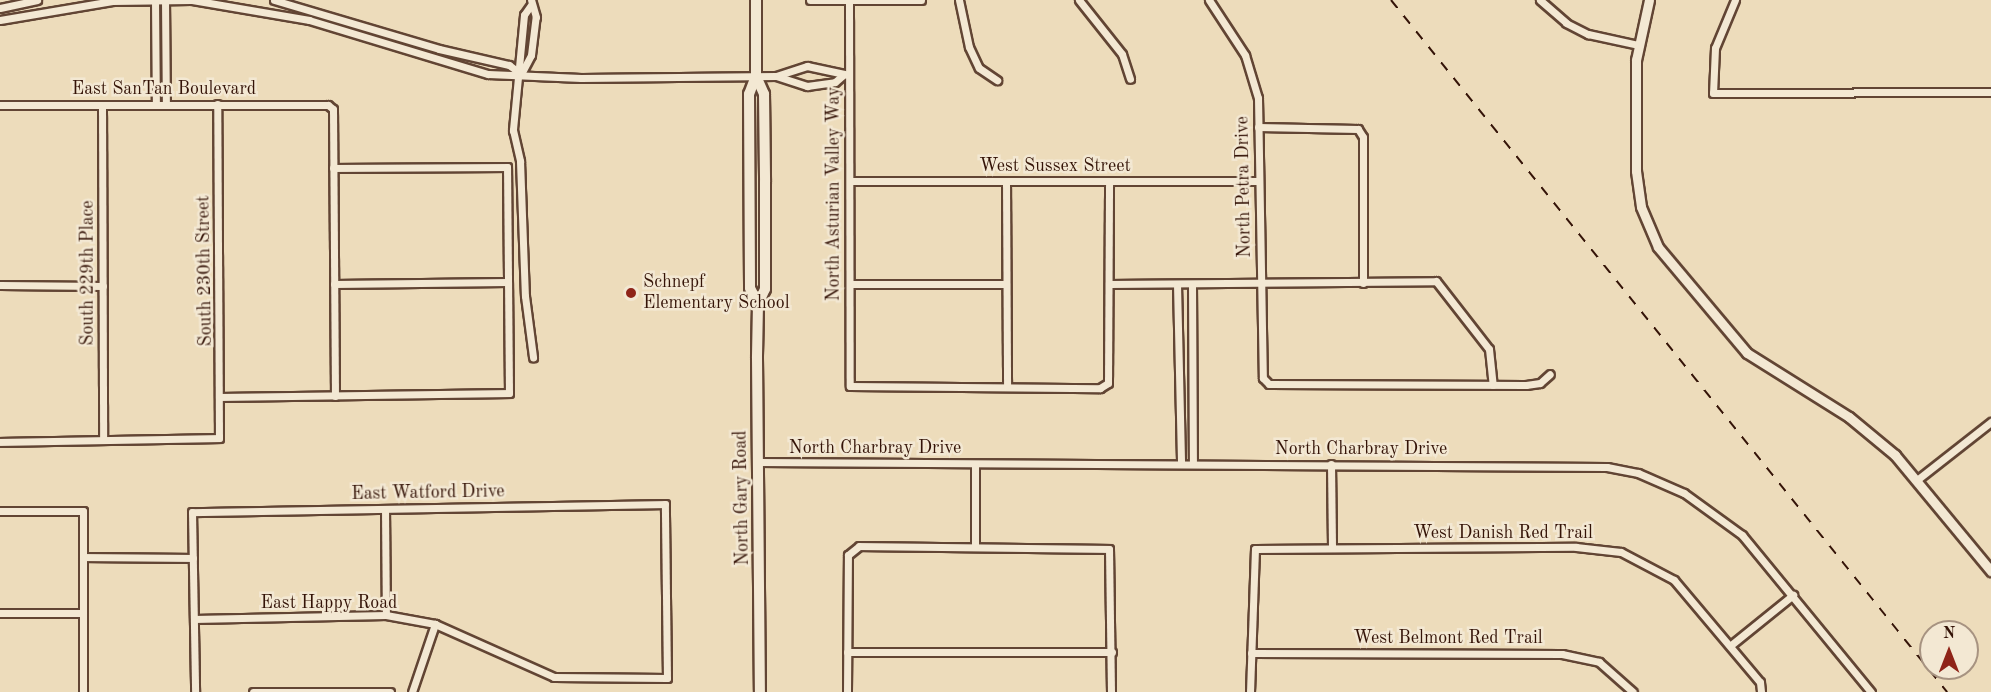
<!DOCTYPE html>
<html>
<head>
<meta charset="utf-8">
<style>
  body { margin:0 }
  #map { position:relative; width:1991px; height:692px; overflow:hidden; background:#eddcbb; font-family:"Old Standard TT",serif }
  div>[style] { position:absolute }
  .roads { filter:drop-shadow(2px 0 #624534) drop-shadow(-2px 0 #624534) drop-shadow(0 2px #624534) drop-shadow(0 -2px #624534) }
  .minor>* { height:7px; margin:-3.5px; padding:0 3.5px; transform-origin:3.5px; border-radius:3.5px; background:#f3e8d3 }
  .tertiary>* { height:9px; margin:-4.5px; padding:0 4.5px; transform-origin:4.5px; border-radius:4.5px; background:#f3e8d3 }
  .secondary>* { height:10px; margin:-5px; padding:0 5px; transform-origin:5px; border-radius:5px; background:#f3e8d3 }
  .rail>* { height:2px; margin-top:-1px; transform-origin:0; background:repeating-linear-gradient(90deg,#341307 0 10px,transparent 0 20px) }
  .dots>* { width:16px; height:16px; translate:-50% -50%; box-sizing:border-box; border:3px solid #f3e8d3; border-radius:50% }
  span { translate:-50% -50%; white-space:nowrap; text-align:center; line-height:1.15; -webkit-text-stroke:5px #f3e8d3; paint-order:stroke }
  .street-label { font-size:18px; color:#341307 }
  .poi-label { font-size:18px; color:#341307 }
  .left { translate:0 -50%; text-align:left }
  .north { position:absolute; left:1919px; top:620px; width:60px; height:60px; box-sizing:border-box; background:#f3e8d3; border:2px solid #a79381; border-radius:50%; rotate:0deg; font-size:16px; font-weight:700; line-height:24px; text-align:center; color:#341307 }
  .north::after { content:''; display:block; margin:auto; width:21px; height:27px; background:#8f2418; clip-path:polygon(50% 0,100% 100%,50% 72%,0 100%) }
</style>
</head>
<body>
<div id="map">
  <div class="roads">
    <div class="minor">
      <div style="left:155px;top:0;width:105px;rotate:89.5deg"></div>
      <div style="left:165px;top:0;width:105px;rotate:89.5deg"></div>
      <div style="left:192px;top:0;width:119px;rotate:9.7deg"></div>
      <div style="left:309px;top:20px;width:187px;rotate:16.8deg"></div>
      <div style="left:488px;top:74px;width:93px;rotate:2.5deg"></div>
      <div style="left:581px;top:78px;width:195px;rotate:-0.6deg"></div>
      <div style="left:776px;top:76px;width:33px;rotate:-18deg"></div>
      <div style="left:807px;top:66px;width:43px;rotate:12.1deg"></div>
      <div style="left:274px;top:0;width:172px;rotate:16.5deg"></div>
      <div style="left:439px;top:49px;width:72px;rotate:12.9deg"></div>
      <div style="left:509px;top:65px;width:15px;rotate:37deg"></div>
      <div style="left:810px;top:0;width:111px"></div>
      <div style="left:959px;top:0;width:48px;rotate:78deg"></div>
      <div style="left:969px;top:47px;width:23px;rotate:65deg"></div>
      <div style="left:979px;top:68px;width:22px;rotate:34deg"></div>
      <div style="left:1079px;top:0;width:69px;rotate:51.5deg"></div>
      <div style="left:1122px;top:54px;width:26px;rotate:72deg"></div>
      <div style="left:1209px;top:0;width:66px;rotate:56.8deg"></div>
      <div style="left:1245px;top:55px;width:45px;rotate:73.2deg"></div>
      <div style="left:1258px;top:98px;width:280px;rotate:89deg"></div>
      <div style="left:1263px;top:378px;width:8px;rotate:45deg"></div>
      <div style="left:1269px;top:384px;width:257px;rotate:0.2deg"></div>
      <div style="left:1526px;top:385px;width:14px;rotate:-8deg"></div>
      <div style="left:1540px;top:383px;width:13px;rotate:-42deg"></div>
      <div style="left:1540px;top:0;width:35px;rotate:41deg"></div>
      <div style="left:1566px;top:23px;width:25px;rotate:27deg"></div>
      <div style="left:1588px;top:34px;width:51px;rotate:12.4deg"></div>
      <div style="left:1735px;top:0;width:52px;rotate:112.6deg"></div>
      <div style="left:1715px;top:48px;width:45px;rotate:92.5deg"></div>
      <div style="left:1713px;top:93px;width:278px;rotate:-0.2deg"></div>
      <div style="left:849px;top:1px;width:385px;rotate:89.9deg"></div>
      <div style="left:850px;top:386px;width:250px;rotate:0.5deg"></div>
      <div style="left:1100px;top:388px;width:9px;rotate:-32deg"></div>
      <div style="left:1108px;top:383px;width:202px;rotate:-89.7deg"></div>
      <div style="left:531px;top:5px;width:12px;rotate:125deg"></div>
      <div style="left:524px;top:15px;width:116px;rotate:95.5deg"></div>
      <div style="left:513px;top:130px;width:32px;rotate:77deg"></div>
      <div style="left:520px;top:161px;width:135px;rotate:87.9deg"></div>
      <div style="left:525px;top:296px;width:62px;rotate:82.5deg"></div>
      <div style="left:0;top:8px;width:38px;rotate:-12deg"></div>
      <div style="left:0;top:20px;width:114px;rotate:-9.6deg"></div>
      <div style="left:112px;top:1px;width:79px;rotate:-0.7deg"></div>
      <div style="left:521px;top:74px;width:21px;rotate:-62deg"></div>
      <div style="left:531px;top:55px;width:38px;rotate:-83deg"></div>
      <div style="left:536px;top:17px;width:18px;rotate:-106deg"></div>
      <div style="left:776px;top:76px;width:33px;rotate:18deg"></div>
      <div style="left:807px;top:86px;width:28px;rotate:-8deg"></div>
      <div style="left:835px;top:82px;width:11px;rotate:-41deg"></div>
      <div style="left:0;top:105px;width:328px"></div>
      <div style="left:328px;top:105px;width:6px;rotate:39deg"></div>
      <div style="left:333px;top:109px;width:287px;rotate:89.6deg"></div>
      <div style="left:102px;top:105px;width:335px;rotate:89.8deg"></div>
      <div style="left:1258px;top:127px;width:100px;rotate:1.1deg"></div>
      <div style="left:1358px;top:129px;width:9px;rotate:58deg"></div>
      <div style="left:1363px;top:137px;width:146px;rotate:90deg"></div>
      <div style="left:850px;top:181px;width:409px"></div>
      <div style="left:1006px;top:181px;width:206px;rotate:89.7deg"></div>
      <div style="left:334px;top:284px;width:174px;rotate:-0.7deg"></div>
      <div style="left:850px;top:284px;width:156px"></div>
      <div style="left:1109px;top:284px;width:327px;rotate:-0.5deg"></div>
      <div style="left:1436px;top:281px;width:86px;rotate:52.1deg"></div>
      <div style="left:1489px;top:349px;width:36px;rotate:84deg"></div>
      <div style="left:1177px;top:284px;width:180px;rotate:88.7deg"></div>
      <div style="left:1192px;top:284px;width:180px;rotate:89.7deg"></div>
      <div style="left:0;top:285px;width:103px;rotate:0.6deg"></div>
      <div style="left:222px;top:397px;width:287px;rotate:-0.8deg"></div>
      <div style="left:509px;top:393px;width:226px;rotate:-90.5deg"></div>
      <div style="left:507px;top:167px;width:174px;rotate:179.7deg"></div>
      <div style="left:0;top:442px;width:219px;rotate:-1deg"></div>
      <div style="left:219px;top:438px;width:334px;rotate:-90.3deg"></div>
      <div style="left:758px;top:462px;width:849px;rotate:0.34deg"></div>
      <div style="left:1607px;top:467px;width:32px;rotate:11deg"></div>
      <div style="left:1638px;top:473px;width:50px;rotate:23.5deg"></div>
      <div style="left:1684px;top:493px;width:72px;rotate:35.9deg"></div>
      <div style="left:1742px;top:535px;width:203px;rotate:50.6deg"></div>
      <div style="left:1331px;top:464px;width:84px;rotate:89.3deg"></div>
      <div style="left:1918px;top:479px;width:93px;rotate:-38deg"></div>
      <div style="left:385px;top:509px;width:106px;rotate:89.5deg"></div>
      <div style="left:0;top:511px;width:83px"></div>
      <div style="left:83px;top:511px;width:181px;rotate:90deg"></div>
      <div style="left:975px;top:546px;width:82px;rotate:-90deg"></div>
      <div style="left:83px;top:557px;width:110px;rotate:0.5deg"></div>
      <div style="left:0;top:613px;width:83px"></div>
      <div style="left:194px;top:619px;width:192px;rotate:-1.2deg"></div>
      <div style="left:386px;top:615px;width:50px;rotate:10.4deg"></div>
      <div style="left:435px;top:624px;width:130px;rotate:24deg"></div>
      <div style="left:554px;top:677px;width:113px;rotate:0.5deg"></div>
      <div style="left:667px;top:678px;width:174px;rotate:-90.7deg"></div>
      <div style="left:665px;top:504px;width:473px;rotate:179deg"></div>
      <div style="left:192px;top:512px;width:180px;rotate:89deg"></div>
      <div style="left:1731px;top:645px;width:80px;rotate:-38.9deg"></div>
      <div style="left:847px;top:652px;width:265px"></div>
      <div style="left:1251px;top:653px;width:311px;rotate:0.2deg"></div>
      <div style="left:1562px;top:654px;width:38px;rotate:12deg"></div>
      <div style="left:1599px;top:662px;width:45px;rotate:41.4deg"></div>
      <div style="left:253px;top:692px;width:137px"></div>
      <div style="left:412px;top:692px;width:72px;rotate:-71.3deg"></div>
      <div style="left:847px;top:692px;width:137px;rotate:-89.6deg"></div>
      <div style="left:848px;top:555px;width:14px;rotate:-39deg"></div>
      <div style="left:859px;top:546px;width:250px;rotate:0.7deg"></div>
      <div style="left:1109px;top:549px;width:143px;rotate:89.2deg"></div>
      <div style="left:1250px;top:692px;width:143px;rotate:-88deg"></div>
      <div style="left:1255px;top:549px;width:321px;rotate:-0.4deg"></div>
      <div style="left:1576px;top:547px;width:45px;rotate:6.3deg"></div>
      <div style="left:1621px;top:552px;width:60px;rotate:27.8deg"></div>
      <div style="left:1674px;top:580px;width:133px;rotate:49.9deg"></div>
      <div style="left:1760px;top:682px;width:10px;rotate:84deg"></div>
    </div>
    <div class="tertiary">
      <div style="left:1649px;top:0;width:61px;rotate:102.2deg"></div>
      <div style="left:1636px;top:60px;width:111px;rotate:90deg"></div>
      <div style="left:1636px;top:171px;width:36px;rotate:82deg"></div>
      <div style="left:1641px;top:207px;width:43px;rotate:67deg"></div>
      <div style="left:1658px;top:247px;width:138px;rotate:50deg"></div>
      <div style="left:1747px;top:353px;width:120px;rotate:32.1deg"></div>
      <div style="left:1849px;top:417px;width:60px;rotate:39.6deg"></div>
      <div style="left:1895px;top:455px;width:151px;rotate:50.4deg"></div>
    </div>
    <div class="secondary">
      <div style="left:756px;top:0;width:76px;rotate:90deg"></div>
      <div style="left:756px;top:76px;width:19px;rotate:111deg"></div>
      <div style="left:749px;top:94px;width:194px;rotate:89.7deg"></div>
      <div style="left:750px;top:288px;width:18px;rotate:63deg"></div>
      <div style="left:756px;top:76px;width:20px;rotate:66deg"></div>
      <div style="left:764px;top:94px;width:88px;rotate:89.3deg"></div>
      <div style="left:765px;top:182px;width:107px;rotate:90deg"></div>
      <div style="left:765px;top:289px;width:17px;rotate:115deg"></div>
      <div style="left:758px;top:304px;width:54px;rotate:91.1deg"></div>
      <div style="left:757px;top:358px;width:334px;rotate:89.5deg"></div>
    </div>
  </div>
  <div class="rail">
    <div style="left:1391px;top:0;width:888px;rotate:51.22deg"></div>
  </div>
  <div class="dots">
    <div style="left:631px;top:293px;background:#8f2418"></div>
  </div>
  <div class="street-label">
    <span style="left:164px;top:89px">East SanTan Boulevard</span>
    <span style="left:1055px;top:166px">West Sussex Street</span>
    <span style="left:1244px;top:187px;rotate:-91deg">North Petra Drive</span>
    <span style="left:834px;top:194px;rotate:-90deg">North Asturian Valley Way</span>
    <span style="left:205px;top:271px;rotate:-91deg">South 230th Street</span>
    <span style="left:88px;top:273px;rotate:-90deg">South 229th Place</span>
    <span style="left:875px;top:448px">North Charbray Drive</span>
    <span style="left:1361px;top:449px">North Charbray Drive</span>
    <span style="left:428px;top:493px;rotate:-1deg">East Watford Drive</span>
    <span style="left:742px;top:498px;rotate:-91deg">North Gary Road</span>
    <span style="left:1503px;top:533px">West Danish Red Trail</span>
    <span style="left:329px;top:603px">East Happy Road</span>
    <span style="left:1448px;top:638px">West Belmont Red Trail</span>
  </div>
  <div class="poi-label">
    <span class="left" style="left:643px;top:293px">Schnepf<br>Elementary School</span>
  </div>
  <div class="north">N</div>
</div>
</body>
</html>
